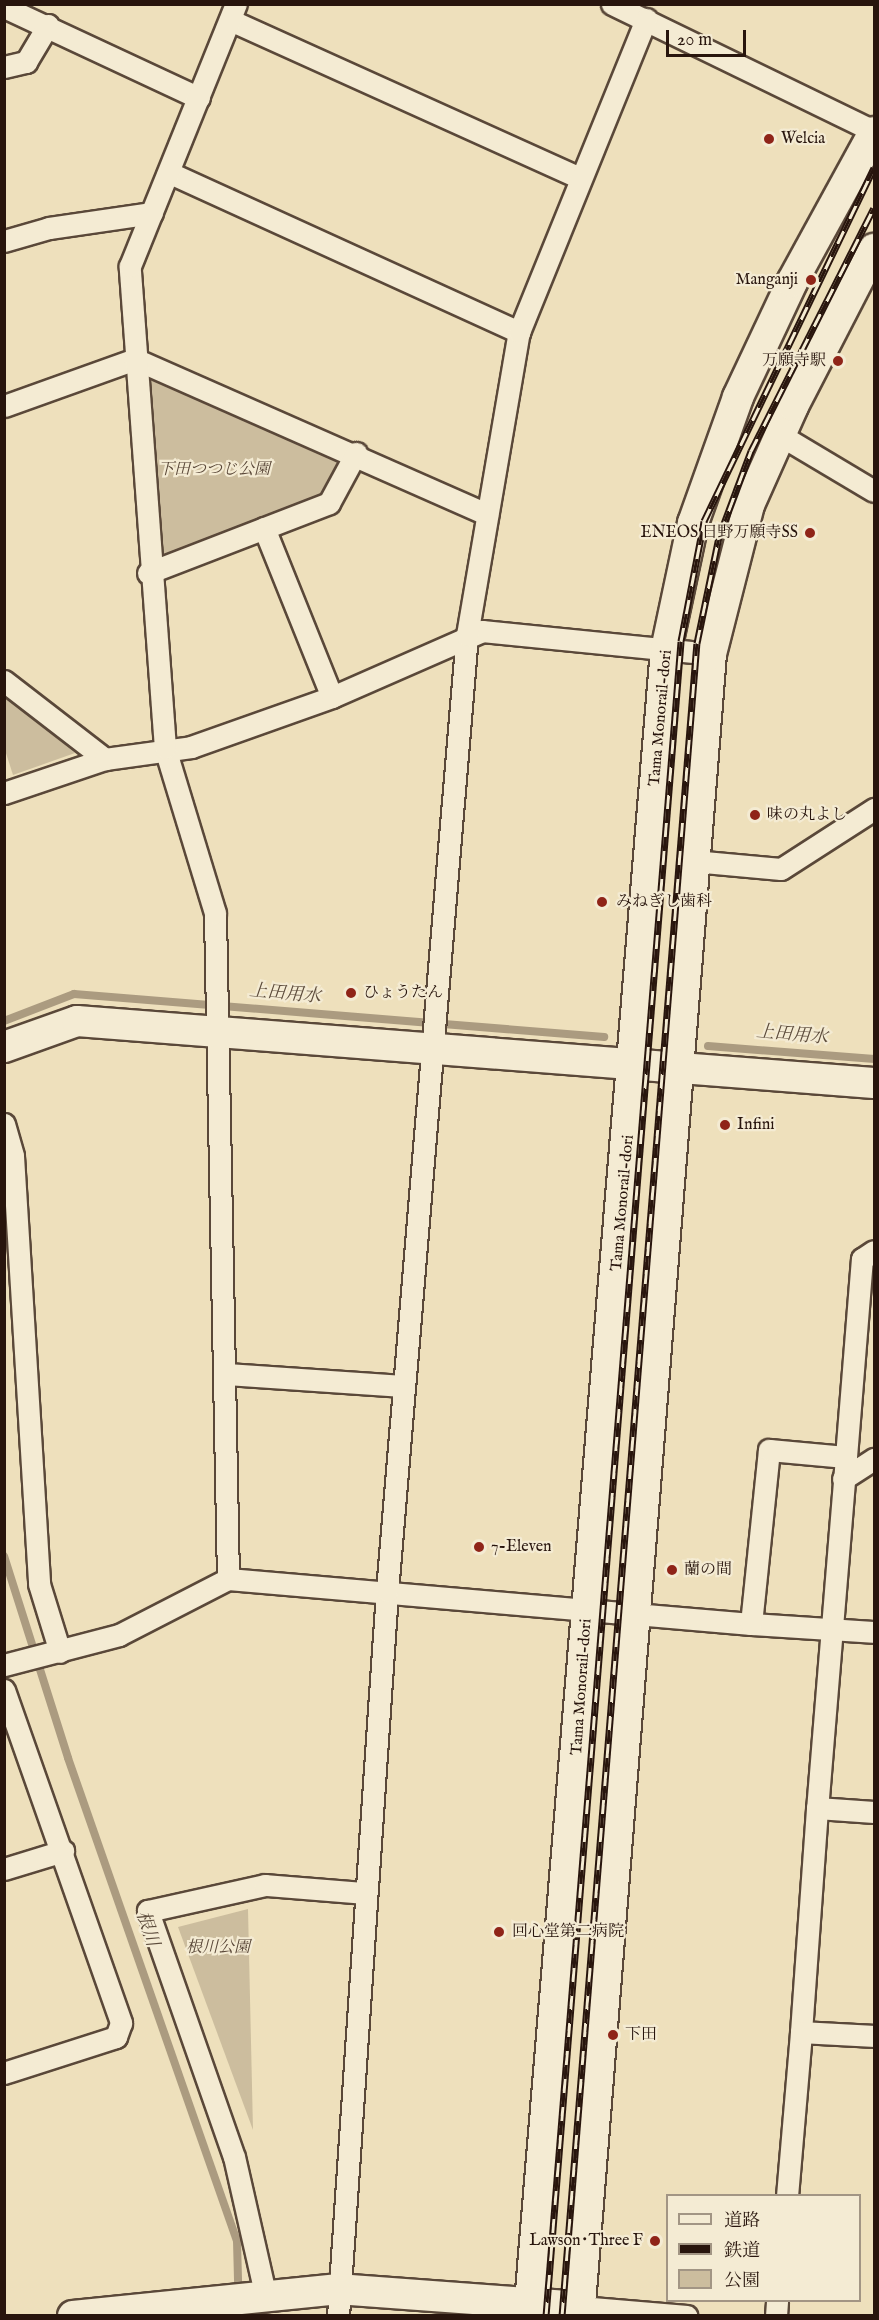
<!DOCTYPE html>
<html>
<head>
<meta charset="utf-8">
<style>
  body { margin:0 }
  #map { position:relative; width:879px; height:2320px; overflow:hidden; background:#eee0bc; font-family:"IM FELL English","Noto Serif JP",serif }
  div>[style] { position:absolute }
  .green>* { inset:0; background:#ccbd9e }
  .stream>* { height:8px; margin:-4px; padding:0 4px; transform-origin:4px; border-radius:4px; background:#ab9b80 }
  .roads { filter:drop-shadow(2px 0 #5a4839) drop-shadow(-2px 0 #5a4839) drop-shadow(0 2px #5a4839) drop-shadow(0 -2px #5a4839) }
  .street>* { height:21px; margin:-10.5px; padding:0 10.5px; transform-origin:10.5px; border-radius:10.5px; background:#f4ebd3 }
  .secondary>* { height:30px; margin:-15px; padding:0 15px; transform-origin:15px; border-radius:15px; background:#f4ebd3 }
  .rail>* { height:7px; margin-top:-3.5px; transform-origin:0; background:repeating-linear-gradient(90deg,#f4ebd3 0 14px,#28150d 0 28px); box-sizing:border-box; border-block:2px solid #28150d }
  .dots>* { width:16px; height:16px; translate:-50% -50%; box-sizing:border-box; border:3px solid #f4ebd3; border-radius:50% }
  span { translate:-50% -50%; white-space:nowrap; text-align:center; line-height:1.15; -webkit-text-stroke:4.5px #f4ebd3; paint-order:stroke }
  .poi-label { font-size:16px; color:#28150d }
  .left { translate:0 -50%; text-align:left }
  .right { translate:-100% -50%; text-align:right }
  .park-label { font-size:16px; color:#594738; font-style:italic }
  .street-label { font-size:16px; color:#28150d }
  .water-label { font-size:18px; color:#5c4b3b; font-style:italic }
  .frame { position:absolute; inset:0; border:6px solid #28150d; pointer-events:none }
  .legend { position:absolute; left:666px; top:2194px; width:195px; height:108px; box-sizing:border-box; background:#f4ebd3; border:2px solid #a29584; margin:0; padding:8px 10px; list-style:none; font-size:18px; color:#28150d }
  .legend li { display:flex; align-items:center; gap:12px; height:30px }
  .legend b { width:30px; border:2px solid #a29584 }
  .scale { position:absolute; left:666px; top:30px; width:80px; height:27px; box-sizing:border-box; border:3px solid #28150d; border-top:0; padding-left:8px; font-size:18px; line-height:21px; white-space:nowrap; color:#28150d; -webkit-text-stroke:4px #f4ebd3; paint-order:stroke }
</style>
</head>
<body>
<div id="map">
  <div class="green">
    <div style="clip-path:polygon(135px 359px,356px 453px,329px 503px,148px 573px)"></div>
    <div style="clip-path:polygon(5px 696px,75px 753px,13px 775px,5px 750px)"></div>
    <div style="clip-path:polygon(248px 1909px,253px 2130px,178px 1927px)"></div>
  </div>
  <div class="stream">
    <div style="left:4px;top:1021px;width:75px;rotate:-21.1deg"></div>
    <div style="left:74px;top:994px;width:532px;rotate:4.64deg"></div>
    <div style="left:708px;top:1046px;width:167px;rotate:4.5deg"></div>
    <div style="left:4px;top:1556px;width:212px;rotate:72.4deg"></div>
    <div style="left:68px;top:1758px;width:512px;rotate:70.72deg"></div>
    <div style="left:237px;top:2241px;width:75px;rotate:88.5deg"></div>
  </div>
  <div class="roads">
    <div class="street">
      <div style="left:612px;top:4px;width:291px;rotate:25.9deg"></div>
      <div style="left:4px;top:7px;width:215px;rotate:25deg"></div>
      <div style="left:230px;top:20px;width:384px;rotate:24.3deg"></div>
      <div style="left:4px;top:67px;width:23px;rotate:-13deg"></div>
      <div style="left:26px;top:62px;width:43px;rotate:-59.3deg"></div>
      <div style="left:170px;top:173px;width:384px;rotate:24.5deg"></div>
      <div style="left:4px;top:241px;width:47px;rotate:-16.1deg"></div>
      <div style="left:49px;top:228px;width:104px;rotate:-8.3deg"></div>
      <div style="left:4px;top:406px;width:139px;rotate:-19.7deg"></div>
      <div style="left:135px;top:359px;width:385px;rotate:23.8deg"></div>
      <div style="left:780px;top:435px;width:109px;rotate:30.8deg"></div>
      <div style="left:264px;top:528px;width:182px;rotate:68.1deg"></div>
      <div style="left:148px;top:573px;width:194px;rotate:-21.1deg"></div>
      <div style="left:329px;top:503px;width:57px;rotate:-61.6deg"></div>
      <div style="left:4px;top:681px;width:128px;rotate:37.7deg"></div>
      <div style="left:4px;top:793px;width:107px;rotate:-18.6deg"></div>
      <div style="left:105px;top:759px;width:87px;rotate:-7.9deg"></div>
      <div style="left:191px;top:747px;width:150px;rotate:-19.5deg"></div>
      <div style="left:332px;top:697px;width:164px;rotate:-23.7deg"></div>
      <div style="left:482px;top:631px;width:230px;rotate:5.7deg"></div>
      <div style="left:693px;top:861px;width:88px;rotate:5.2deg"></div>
      <div style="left:781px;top:869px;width:111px;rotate:-32.8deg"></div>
      <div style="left:4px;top:1124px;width:33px;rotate:74deg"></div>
      <div style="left:13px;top:1156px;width:429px;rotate:86.5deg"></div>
      <div style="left:39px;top:1584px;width:71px;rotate:72.8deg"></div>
      <div style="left:226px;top:1374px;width:178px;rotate:3.9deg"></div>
      <div style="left:846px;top:1457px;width:199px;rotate:-85.4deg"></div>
      <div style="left:862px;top:1259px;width:14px;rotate:-34deg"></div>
      <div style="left:843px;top:1479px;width:37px;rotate:-33deg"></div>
      <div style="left:228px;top:1579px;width:666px;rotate:-91.12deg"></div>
      <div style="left:215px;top:913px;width:172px;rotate:-106.9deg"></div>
      <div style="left:165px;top:748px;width:483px;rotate:-94.2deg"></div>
      <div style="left:130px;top:266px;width:283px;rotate:-68deg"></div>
      <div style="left:751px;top:1624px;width:123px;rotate:3.7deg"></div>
      <div style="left:4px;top:1665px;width:119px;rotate:-14.6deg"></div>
      <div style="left:119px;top:1635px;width:123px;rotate:-27.2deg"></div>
      <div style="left:228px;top:1579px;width:525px;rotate:4.92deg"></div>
      <div style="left:751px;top:1624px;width:175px;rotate:-84.1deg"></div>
      <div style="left:769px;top:1450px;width:77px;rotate:5.2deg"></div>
      <div style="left:846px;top:1457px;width:352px;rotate:94.7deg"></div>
      <div style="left:817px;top:1808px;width:57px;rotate:4deg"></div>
      <div style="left:4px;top:1690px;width:353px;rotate:70.6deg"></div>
      <div style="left:121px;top:2023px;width:15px;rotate:110deg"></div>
      <div style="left:116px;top:2037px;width:118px;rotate:162.2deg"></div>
      <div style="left:4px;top:1869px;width:62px;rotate:-17deg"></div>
      <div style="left:801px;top:2032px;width:225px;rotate:-85.9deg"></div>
      <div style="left:787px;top:2196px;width:165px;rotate:-85.1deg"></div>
      <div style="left:801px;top:2032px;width:73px;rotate:3.1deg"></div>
      <div style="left:265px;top:2293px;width:139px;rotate:-102.8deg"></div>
      <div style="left:234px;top:2157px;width:261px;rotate:-109.3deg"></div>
      <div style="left:148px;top:1911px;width:120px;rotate:-12.5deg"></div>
      <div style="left:265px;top:1885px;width:100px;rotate:4.6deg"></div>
      <div style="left:580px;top:2307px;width:107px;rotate:4.8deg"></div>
      <div style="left:338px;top:2316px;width:727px;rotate:-86.13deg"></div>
      <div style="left:387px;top:1591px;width:959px;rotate:-85.22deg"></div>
      <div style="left:467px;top:635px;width:307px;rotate:-80.3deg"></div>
      <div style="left:519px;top:332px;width:338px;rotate:-67.9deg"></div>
      <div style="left:776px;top:2316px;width:16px;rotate:-86deg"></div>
    </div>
    <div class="secondary">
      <div style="left:4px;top:1047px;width:77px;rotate:-19.6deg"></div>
      <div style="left:77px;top:1021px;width:799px;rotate:4.45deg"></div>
      <div style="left:73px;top:2316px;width:265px;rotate:-5.8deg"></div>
      <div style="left:337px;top:2289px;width:244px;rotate:4.2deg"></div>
      <div style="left:529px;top:2316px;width:1672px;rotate:-85.3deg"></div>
      <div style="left:666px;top:650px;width:130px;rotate:-78deg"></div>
      <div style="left:693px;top:523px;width:134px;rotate:-70.3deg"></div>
      <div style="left:738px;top:397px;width:127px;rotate:-64.8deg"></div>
      <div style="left:792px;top:282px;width:171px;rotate:-61.3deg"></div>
      <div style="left:579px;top:2316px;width:1667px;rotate:-85.46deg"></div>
      <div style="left:711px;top:654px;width:154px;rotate:-75.7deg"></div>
      <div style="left:749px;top:505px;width:108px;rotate:-66deg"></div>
      <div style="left:793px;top:406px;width:177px;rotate:-62.7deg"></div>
    </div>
  </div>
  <div class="rail">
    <div style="left:546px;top:2316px;width:1680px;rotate:-85.39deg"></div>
    <div style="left:681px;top:641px;width:122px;rotate:-79.1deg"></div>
    <div style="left:704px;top:521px;width:392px;rotate:-64.3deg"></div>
    <div style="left:562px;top:2316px;width:1678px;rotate:-85.39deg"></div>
    <div style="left:697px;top:643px;width:108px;rotate:-78.3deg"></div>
    <div style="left:719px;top:537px;width:92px;rotate:-69.6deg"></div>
    <div style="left:751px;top:451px;width:272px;rotate:-63.2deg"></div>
  </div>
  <div class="dots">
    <div style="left:769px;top:139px;background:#8f2418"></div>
    <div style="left:811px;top:280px;background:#8f2418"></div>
    <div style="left:838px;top:361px;background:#8f2418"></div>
    <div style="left:810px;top:533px;background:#8f2418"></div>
    <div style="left:755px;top:815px;background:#8f2418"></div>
    <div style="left:602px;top:902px;background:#8f2418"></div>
    <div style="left:351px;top:993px;background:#8f2418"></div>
    <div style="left:725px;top:1125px;background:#8f2418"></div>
    <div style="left:479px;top:1547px;background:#8f2418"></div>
    <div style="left:672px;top:1570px;background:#8f2418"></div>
    <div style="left:499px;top:1932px;background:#8f2418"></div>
    <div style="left:613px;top:2035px;background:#8f2418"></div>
    <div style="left:655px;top:2241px;background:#8f2418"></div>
  </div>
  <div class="poi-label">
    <span class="left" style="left:781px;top:139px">Welcia</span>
    <span class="right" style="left:798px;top:280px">Manganji</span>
    <span class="right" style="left:826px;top:361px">万願寺駅</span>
    <span class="right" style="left:798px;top:533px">ENEOS 日野万願寺SS</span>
    <span class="left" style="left:767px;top:815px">味の丸よし</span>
    <span class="left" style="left:616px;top:902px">みねぎし歯科</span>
    <span class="left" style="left:363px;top:993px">ひょうたん</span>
    <span class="left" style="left:737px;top:1125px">Infini</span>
    <span class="left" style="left:491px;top:1547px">7-Eleven</span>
    <span class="left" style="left:684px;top:1570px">蘭の間</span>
    <span class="left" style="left:512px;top:1932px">回心堂第二病院</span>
    <span class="left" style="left:625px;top:2035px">下田</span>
    <span class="right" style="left:643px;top:2241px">Lawson･Three F</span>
  </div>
  <div class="park-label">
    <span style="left:214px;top:470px">下田つつじ公園</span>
    <span style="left:218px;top:1948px">根川公園</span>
  </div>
  <div class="street-label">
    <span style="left:661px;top:718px;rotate:-85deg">Tama Monorail-dori</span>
    <span style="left:623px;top:1203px;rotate:-85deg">Tama Monorail-dori</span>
    <span style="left:582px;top:1687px;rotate:-86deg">Tama Monorail-dori</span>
  </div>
  <div class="water-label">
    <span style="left:285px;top:995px;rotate:5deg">上田用水</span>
    <span style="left:792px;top:1036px;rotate:5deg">上田用水</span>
    <span style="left:146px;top:1929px;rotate:71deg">根川</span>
  </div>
  <div class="frame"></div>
  <ul class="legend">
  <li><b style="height:8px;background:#f4ebd3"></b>道路</li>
  <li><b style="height:8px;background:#28150d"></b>鉄道</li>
  <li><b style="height:16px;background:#ccbd9e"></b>公園</li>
  </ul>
  <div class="scale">20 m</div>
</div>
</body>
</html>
